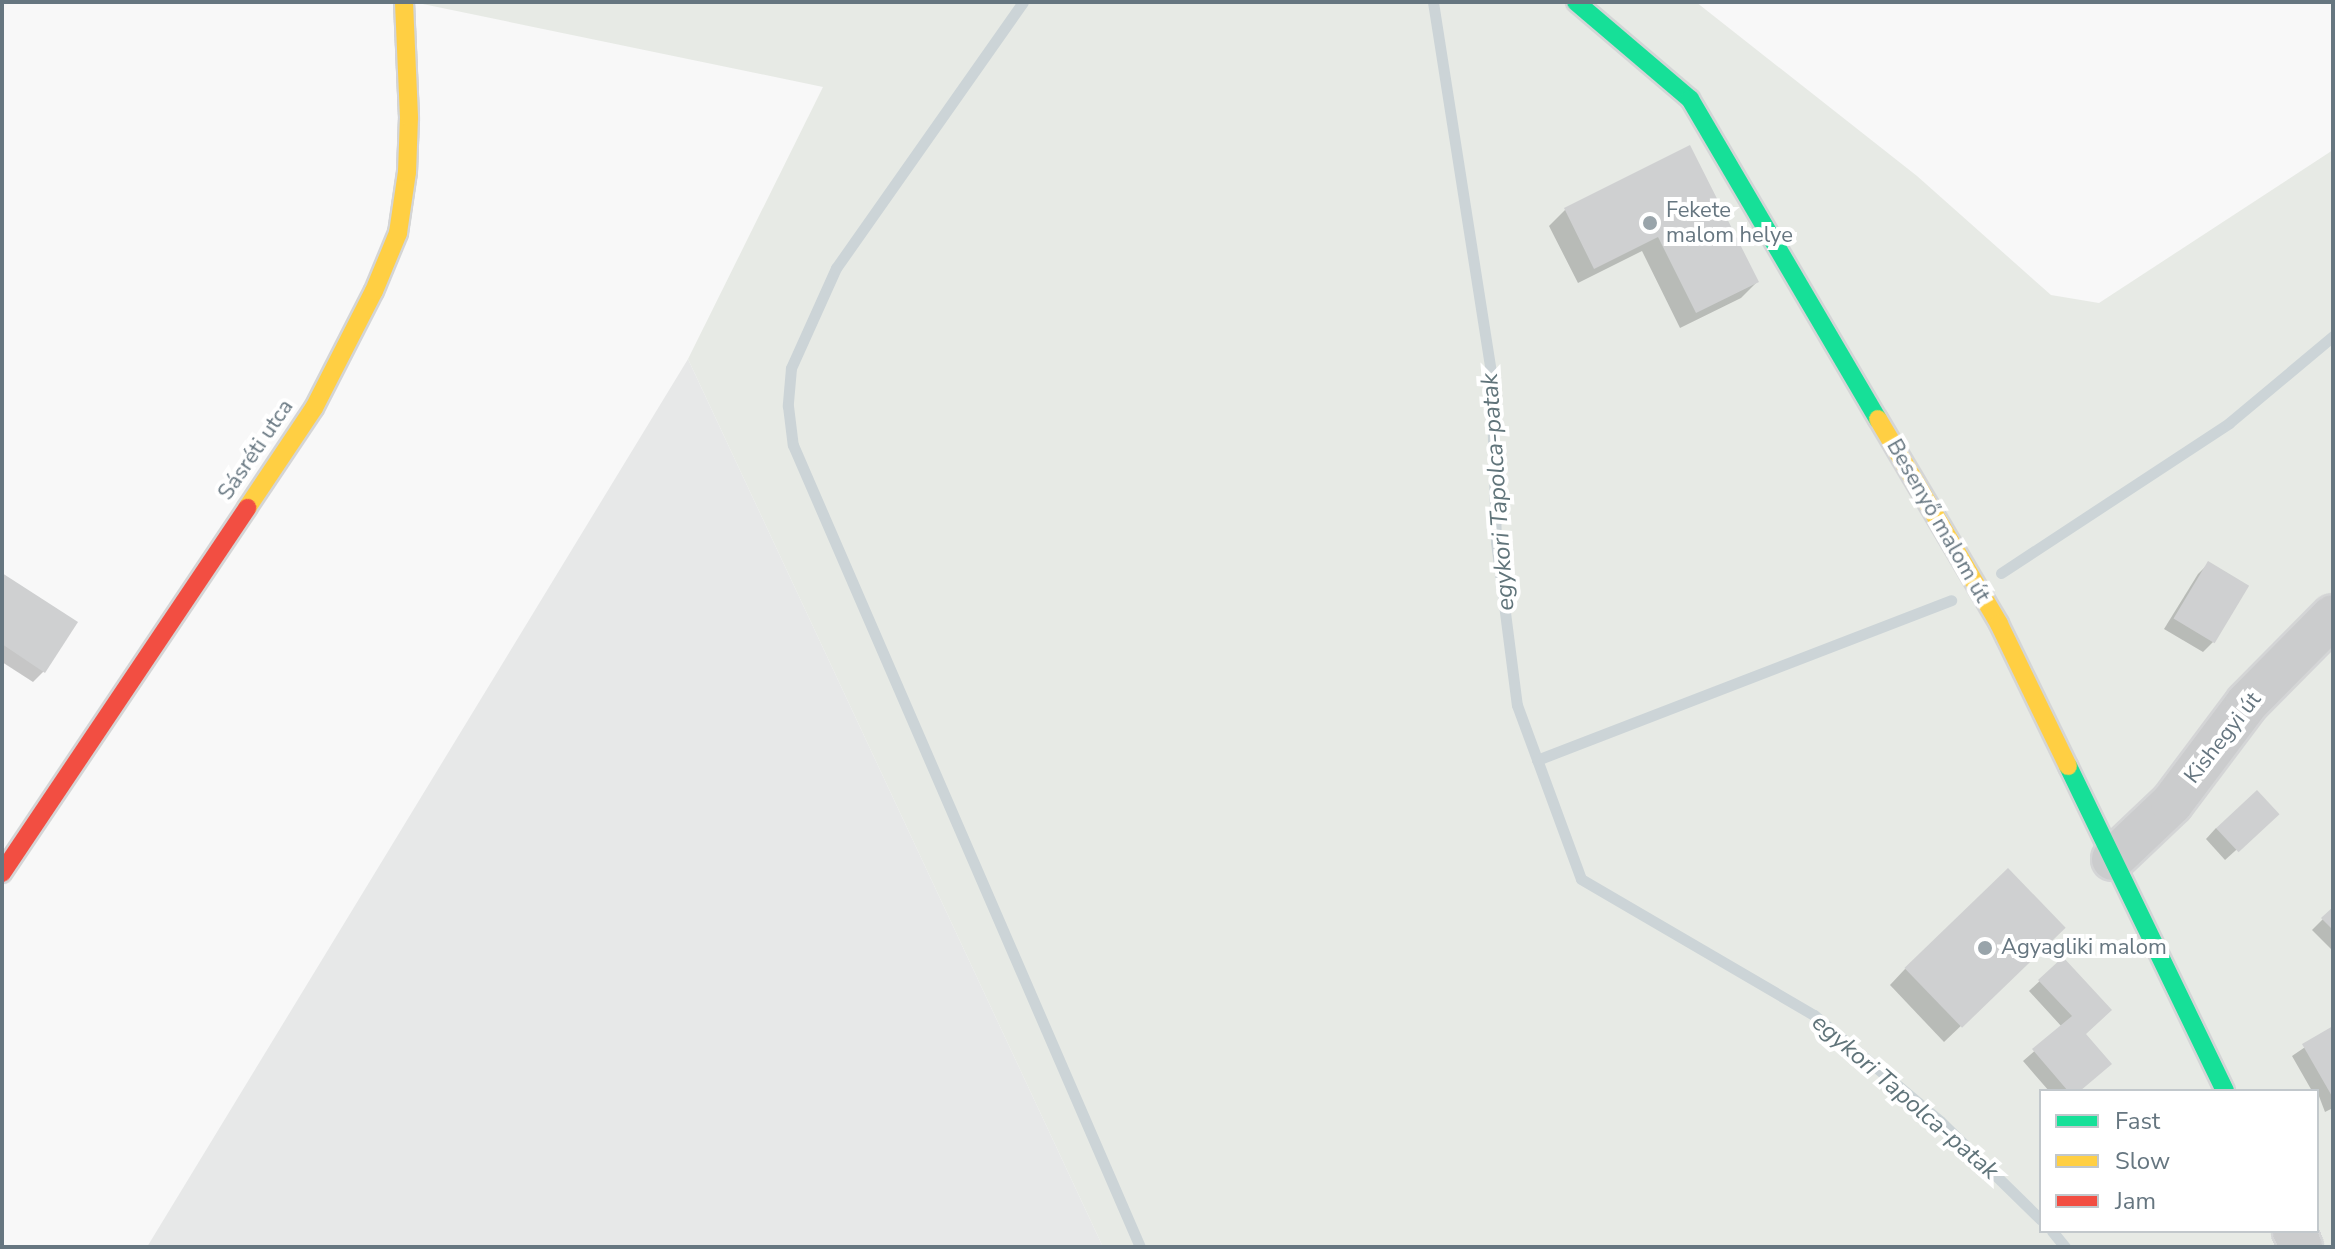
<!DOCTYPE html>
<html>
<head>
<meta charset="utf-8">
<style>
  body { margin:0 }
  #map { position:relative; width:2335px; height:1249px; overflow:hidden; background:#f8f8f8; font-family:"Nunito Sans",sans-serif }
  div>[style] { position:absolute }
  .built>* { inset:0; background:#e7e8e8 }
  .green>* { inset:0; background:#e7eae5 }
  .shadow>* { inset:0; background:#0003 }
  .stream>* { height:11px; margin:-5.5px; padding:0 5.5px; transform-origin:5.5px; border-radius:5.5px; background:#ccd4d7 }
  .building>* { inset:0; background:#cfd0d1; transform-origin:0 0 }
  .roads { filter:drop-shadow(2px 0 #d4d5d6) drop-shadow(-2px 0 #d4d5d6) drop-shadow(0 2px #d4d5d6) drop-shadow(0 -2px #d4d5d6) }
  .street>* { height:42px; margin:-21px; padding:0 21px; transform-origin:21px; border-radius:21px; background:#cbcccd }
  .fast>* { height:18px; margin:-9px; padding:0 9px; transform-origin:9px; border-radius:9px; background:#16e098 }
  .slow>* { height:18px; margin:-9px; padding:0 9px; transform-origin:9px; border-radius:9px; background:#ffcf43 }
  .jam>* { height:18px; margin:-9px; padding:0 9px; transform-origin:9px; border-radius:9px; background:#f24e42 }
  .dots>* { width:22px; height:22px; translate:-50% -50%; box-sizing:border-box; border:4px solid #fff; border-radius:50% }
  span { translate:-50% -50%; white-space:nowrap; text-align:center; line-height:1.15; -webkit-text-stroke:8px #fff; paint-order:stroke }
  .poi-label { font-size:22px; color:#667680 }
  .left { translate:0 -50%; text-align:left }
  .street-label { font-size:22px; color:#667680 }
  .water-label { font-size:24px; color:#60747a; font-style:italic }
  .frame { position:absolute; inset:0; border:4px solid #667680; pointer-events:none }
  .legend { position:absolute; left:2039px; top:1089px; width:280px; height:144px; box-sizing:border-box; background:#fff; border:2px solid #c2c8cc; margin:0; padding:10px 14px; list-style:none; font-size:24px; color:#667680 }
  .legend li { display:flex; align-items:center; gap:16px; height:40px }
  .legend b { width:40px; border:2px solid #c2c8cc }
</style>
</head>
<body>
<div id="map">
  <div class="built">
    <div style="clip-path:polygon(688px 359px,1103px 1247px,147px 1247px)"></div>
  </div>
  <div class="green">
    <div style="clip-path:polygon(evenodd,413px 2px,1696px 2px,1917px 176px,2051px 295px,2099px 303px,2333px 150px,2333px 1247px,1103px 1247px,688px 359px,823px 87px,413px 2px,2041px 1091px,2317px 1091px,2317px 1231px,2041px 1231px,2041px 1091px)"></div>
  </div>
  <div class="shadow">
    <div style="clip-path:polygon(1689px 148px,1757px 282px,1741px 298px,1680px 328px,1642px 251px,1578px 283px,1549px 226px,1565px 210px)"></div>
    <div style="clip-path:polygon(2208px 564px,2213px 642px,2203px 652px,2164px 629px,2198px 574px)"></div>
    <div style="clip-path:polygon(2px 575px,44px 671px,33px 682px,2px 662px)"></div>
    <div style="clip-path:polygon(2265px 824px,2225px 860px,2206px 839px,2216px 828px)"></div>
    <div style="clip-path:polygon(2333px 909px,2333px 951px,2312px 930px)"></div>
    <div style="clip-path:polygon(2047px 944px,1944px 1042px,1890px 985px,1905px 969px)"></div>
    <div style="clip-path:polygon(2062px 960px,2084px 1034px,2079px 1091px,2049px 1091px,2023px 1061px,2062px 1027px,2029px 991px)"></div>
    <div style="clip-path:polygon(2333px 1028px,2333px 1108px,2325px 1112px,2317px 1091px,2312px 1091px,2292px 1056px)"></div>
  </div>
  <div class="stream">
    <div style="left:1023px;top:2px;width:325px;rotate:125.1deg"></div>
    <div style="left:836px;top:268px;width:110px;rotate:114.2deg"></div>
    <div style="left:791px;top:368px;width:38px;rotate:95deg"></div>
    <div style="left:788px;top:406px;width:39px;rotate:83deg"></div>
    <div style="left:793px;top:445px;width:874px;rotate:66.6deg"></div>
    <div style="left:1433px;top:2px;width:376px;rotate:81.1deg"></div>
    <div style="left:1491px;top:374px;width:168px;rotate:88.3deg"></div>
    <div style="left:1496px;top:542px;width:164px;rotate:82.7deg"></div>
    <div style="left:1517px;top:705px;width:185px;rotate:69.8deg"></div>
    <div style="left:1581px;top:879px;width:270px;rotate:30.3deg"></div>
    <div style="left:1814px;top:1015px;width:165px;rotate:40.1deg"></div>
    <div style="left:1940px;top:1121px;width:141px;rotate:44.4deg"></div>
    <div style="left:2001px;top:573px;width:273px;rotate:-33.3deg"></div>
    <div style="left:2229px;top:423px;width:136px;rotate:-39.9deg"></div>
    <div style="left:1537px;top:760px;width:444px;rotate:-21.1deg"></div>
    <div style="left:2052px;top:1231px;width:21px;rotate:51deg"></div>
  </div>
  <div class="building">
    <div style="clip-path:polygon(1690px 145px,1759px 282px,1696px 313px,1658px 237px,1594px 269px,1564px 208px)"></div>
    <div style="left:2208px;top:561px;width:48px;height:67px;rotate:31deg"></div>
    <div style="clip-path:polygon(2px 573px,78px 622px,45px 673px,2px 644px)"></div>
    <div style="left:2257px;top:790px;width:33px;height:56px;rotate:47deg"></div>
    <div style="left:2008px;top:868px;width:83px;height:144px;rotate:46deg"></div>
    <div style="clip-path:polygon(2333px 907px,2333px 930px,2321px 918px)"></div>
    <div style="clip-path:polygon(2063px 957px,2112px 1010px,2086px 1034px,2112px 1064px,2080px 1091px,2068px 1091px,2032px 1049px,2072px 1016px,2038px 980px)"></div>
    <div style="clip-path:polygon(2333px 1026px,2333px 1098px,2302px 1044px)"></div>
  </div>
  <div class="roads">
    <div class="street">
      <div style="left:2113px;top:859px;width:81px;rotate:-43.5deg"></div>
      <div style="left:2172px;top:803px;width:125px;rotate:-53.1deg"></div>
      <div style="left:2247px;top:703px;width:122px;rotate:-45.3deg"></div>
      <div style="left:2294px;top:1231px;width:17px;rotate:66deg"></div>
    </div>
    <div class="fast">
      <div style="left:1576px;top:2px;width:150px;rotate:40.4deg"></div>
      <div style="left:1690px;top:99px;width:371px;rotate:59.6deg"></div>
      <div style="left:2068px;top:766px;width:361px;rotate:64.2deg"></div>
    </div>
    <div class="slow">
      <div style="left:1878px;top:419px;width:238px;rotate:59.4deg"></div>
      <div style="left:1999px;top:624px;width:158px;rotate:64.1deg"></div>
      <div style="left:247px;top:508px;width:120px;rotate:-56.2deg"></div>
      <div style="left:314px;top:408px;width:131px;rotate:-62.9deg"></div>
      <div style="left:374px;top:291px;width:63px;rotate:-67.5deg"></div>
      <div style="left:398px;top:233px;width:62px;rotate:-81.6deg"></div>
      <div style="left:407px;top:172px;width:55px;rotate:-87.9deg"></div>
      <div style="left:409px;top:117px;width:115px;rotate:-92.5deg"></div>
    </div>
    <div class="jam">
      <div style="left:2px;top:873px;width:440px;rotate:-56.1deg"></div>
    </div>
  </div>
  <div class="dots">
    <div style="left:1650px;top:223px;background:#99a4aa"></div>
    <div style="left:1985px;top:948px;background:#99a4aa"></div>
  </div>
  <div class="poi-label">
    <span class="left" style="left:1666px;top:223px">Fekete<br>malom helye</span>
    <span class="left" style="left:2001px;top:948px">Agyagliki malom</span>
  </div>
  <div class="street-label">
    <span style="left:256px;top:450px;rotate:-56deg">Sásréti utca</span>
    <span style="left:1938px;top:521px;rotate:60deg">Besenyő malom út</span>
    <span style="left:2223px;top:738px;rotate:-52deg">Kishegyi út</span>
  </div>
  <div class="water-label">
    <span style="left:1498px;top:492px;rotate:-94deg">egykori Tapolca-patak</span>
    <span style="left:1905px;top:1097px;rotate:41deg">egykori Tapolca-patak</span>
  </div>
  <div class="frame"></div>
  <ul class="legend">
  <li><b style="height:10px;background:#16e098"></b>Fast</li>
  <li><b style="height:10px;background:#ffcf43"></b>Slow</li>
  <li><b style="height:10px;background:#f24e42"></b>Jam</li>
  </ul>
</div>
</body>
</html>
